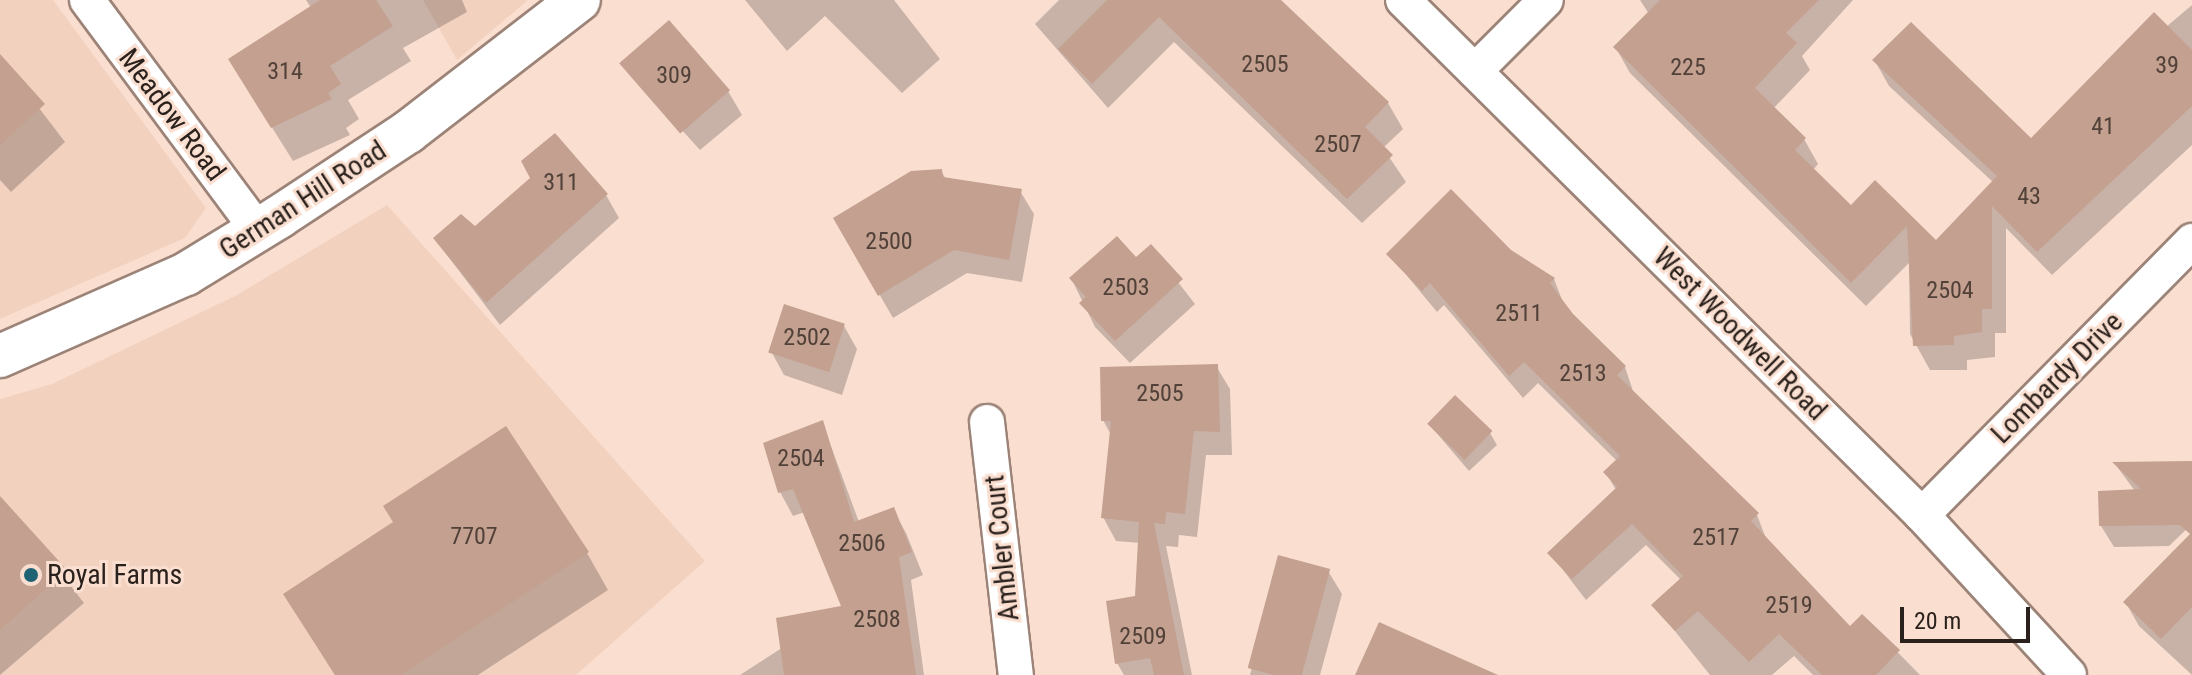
<!DOCTYPE html>
<html>
<head>
<meta charset="utf-8">
<style>
  body { margin:0 }
  #map { position:relative; width:2192px; height:675px; overflow:hidden; background:#fadfd1; font-family:"Roboto Condensed",sans-serif }
  div>[style] { position:absolute }
  .built>* { inset:0; background:#f3d1bf }
  .shadow>* { inset:0; background:#0003 }
  .building>* { inset:0; background:#c3a08f; transform-origin:0 0 }
  .roads { filter:drop-shadow(2px 0 #9c8377) drop-shadow(-2px 0 #9c8377) drop-shadow(0 2px #9c8377) drop-shadow(0 -2px #9c8377) }
  .minor>* { height:34px; margin:-17px; padding:0 17px; transform-origin:17px; border-radius:17px; background:#fff }
  .tertiary>* { height:42px; margin:-21px; padding:0 21px; transform-origin:21px; border-radius:21px; background:#fff }
  .dots>* { width:22px; height:22px; translate:-50% -50%; box-sizing:border-box; border:4px solid #fadfd1; border-radius:50% }
  span { translate:-50% -50%; white-space:nowrap; text-align:center; line-height:1.15; -webkit-text-stroke:6px #fadfd1; paint-order:stroke }
  .number-label { font-size:24px; color:#514139 }
  .number-label span { -webkit-text-stroke-width:0 }
  .street-label { font-size:28px; color:#2b211c }
  .poi-label { font-size:28px; color:#2b211c }
  .left { translate:0 -50%; text-align:left }
  .scale { position:absolute; left:1900px; top:607px; width:130px; height:36px; box-sizing:border-box; border:4px solid #2b211c; border-top:0; padding-left:10px; font-size:24px; line-height:28px; white-space:nowrap; color:#2b211c; -webkit-text-stroke:6px #fadfd1; paint-order:stroke }
</style>
</head>
<body>
<div id="map">
  <div class="built">
    <div style="clip-path:polygon(0 0,53px 0,206px 208px,185px 238px,0 319px)"></div>
    <div style="clip-path:polygon(423px 0,528px 0,457px 60px)"></div>
    <div style="clip-path:polygon(387px 205px,705px 561px,576px 675px,0 675px,0 399px,52px 384px,237px 295px)"></div>
  </div>
  <div class="shadow">
    <div style="clip-path:polygon(306px 0,462px 0,467px 12px,403px 48px,411px 61px,348px 100px,359px 119px,346px 128px,350px 135px,293px 161px,251px 94px,311px 8px)"></div>
    <div style="clip-path:polygon(745px 0,894px 0,940px 59px,902px 93px,825px 16px,787px 51px)"></div>
    <div style="clip-path:polygon(1059px 0,1258px 0,1290px 12px,1388px 103px,1403px 129px,1383px 148px,1406px 182px,1362px 223px,1174px 42px,1108px 108px,1035px 24px)"></div>
    <div style="clip-path:polygon(1640px 0,1853px 0,1802px 56px,1810px 70px,1773px 109px,1804px 139px,1818px 164px,1813px 170px,1851px 208px,1875px 183px,1936px 243px,1994px 183px,1889px 86px,1875px 61px,2031px 141px,2192px 5px,2192px 145px,2052px 275px,2006px 228px,2006px 333px,1995px 333px,1995px 357px,1967px 360px,1967px 370px,1930px 370px,1910px 334px,1909px 263px,1866px 306px,1630px 73px,1616px 48px,1649px 14px)"></div>
    <div style="clip-path:polygon(0 57px,65px 142px,11px 192px,0 180px)"></div>
    <div style="clip-path:polygon(621px 63px,728px 91px,742px 115px,700px 150px)"></div>
    <div style="clip-path:polygon(941px 171px,946px 179px,1020px 191px,1034px 214px,1022px 282px,967px 273px,893px 318px,836px 219px)"></div>
    <div style="clip-path:polygon(606px 195px,619px 218px,500px 325px,435px 239px)"></div>
    <div style="clip-path:polygon(1150px 246px,1195px 304px,1130px 363px,1095px 327px,1071px 278px,1136px 260px)"></div>
    <div style="clip-path:polygon(1510px 252px,1554px 279px,1564px 305px,1625px 367px,1634px 394px,1757px 515px,1767px 541px,1850px 629px,1862px 616px,1920px 675px,1813px 675px,1794px 656px,1772px 675px,1710px 675px,1654px 605px,1681px 580px,1646px 545px,1586px 600px,1550px 553px,1616px 490px,1606px 473px,1617px 461px,1538px 383px,1523px 398px,1444px 305px,1437px 312px,1389px 254px)"></div>
    <div style="clip-path:polygon(844px 326px,857px 349px,842px 395px,784px 375px,771px 351px)"></div>
    <div style="clip-path:polygon(1216px 366px,1230px 389px,1232px 455px,1206px 455px,1197px 537px,1179px 535px,1178px 547px,1166px 546px,1192px 675px,1124px 675px,1117px 663px,1137px 598px,1140px 543px,1116px 541px,1103px 517px,1111px 435px,1103px 420px)"></div>
    <div style="clip-path:polygon(822px 422px,859px 522px,893px 510px,906px 533px,923px 575px,911px 580px,924px 675px,740px 675px,844px 608px,805px 512px,793px 516px,780px 492px)"></div>
    <div style="clip-path:polygon(1428px 423px,1490px 433px,1497px 445px,1469px 471px)"></div>
    <div style="clip-path:polygon(2192px 463px,2192px 524px,2169px 546px,2114px 547px,2101px 526px,2135px 491px,2115px 464px)"></div>
    <div style="clip-path:polygon(15px 515px,84px 603px,0 675px,0 528px)"></div>
    <div style="clip-path:polygon(2192px 546px,2192px 675px,2139px 626px,2126px 603px)"></div>
    <div style="clip-path:polygon(587px 553px,608px 590px,478px 675px,335px 675px,285px 595px)"></div>
    <div style="clip-path:polygon(1279px 557px,1328px 571px,1342px 594px,1320px 675px,1250px 675px)"></div>
  </div>
  <div class="building">
    <div style="clip-path:polygon(320px 0,376px 0,393px 26px,330px 66px,341px 84px,328px 93px,332px 99px,271px 128px,228px 59px)"></div>
    <div style="clip-path:polygon(1107px 0,1281px 0,1389px 102px,1365px 127px,1393px 155px,1347px 199px,1159px 17px,1092px 84px,1058px 49px)"></div>
    <div style="clip-path:polygon(1660px 0,1819px 0,1786px 33px,1797px 43px,1755px 88px,1806px 138px,1795px 150px,1851px 205px,1875px 180px,1936px 240px,1997px 176px,1872px 60px,1911px 22px,2031px 138px,2154px 12px,2192px 50px,2192px 106px,2037px 252px,1992px 206px,1992px 309px,1982px 309px,1982px 332px,1954px 336px,1954px 345px,1913px 346px,1907px 226px,1851px 283px,1613px 47px)"></div>
    <div style="left:669px;top:20px;width:93px;height:66px;rotate:49deg"></div>
    <div style="clip-path:polygon(0 54px,45px 104px,0 145px)"></div>
    <div style="clip-path:polygon(555px 133px,608px 194px,486px 303px,433px 238px,461px 214px,475px 226px,530px 178px,521px 161px)"></div>
    <div style="clip-path:polygon(942px 169px,943px 177px,1022px 189px,1009px 260px,954px 250px,878px 296px,833px 218px,911px 171px)"></div>
    <div style="clip-path:polygon(1451px 189px,1511px 250px,1555px 278px,1550px 283px,1573px 314px,1626px 366px,1617px 375px,1759px 513px,1751px 521px,1850px 626px,1862px 614px,1900px 650px,1876px 675px,1822px 675px,1779px 634px,1749px 662px,1698px 611px,1675px 631px,1651px 605px,1683px 576px,1632px 524px,1572px 579px,1547px 553px,1617px 487px,1603px 472px,1620px 456px,1524px 362px,1509px 376px,1430px 283px,1422px 291px,1386px 254px)"></div>
    <div style="clip-path:polygon(1117px 236px,1136px 257px,1151px 244px,1183px 279px,1115px 341px,1079px 303px,1086px 297px,1069px 278px)"></div>
    <div style="left:784px;top:304px;width:64px;height:51px;rotate:18deg"></div>
    <div style="clip-path:polygon(1218px 364px,1220px 432px,1194px 431px,1185px 514px,1166px 512px,1165px 524px,1154px 523px,1184px 675px,1154px 675px,1150px 658px,1115px 664px,1106px 601px,1135px 596px,1139px 522px,1101px 518px,1111px 421px,1101px 421px,1100px 367px)"></div>
    <div style="left:1455px;top:395px;width:52px;height:40px;rotate:44deg"></div>
    <div style="clip-path:polygon(823px 420px,854px 522px,894px 507px,912px 552px,899px 557px,916px 675px,784px 675px,776px 618px,841px 606px,793px 489px,778px 493px,763px 443px)"></div>
    <div style="clip-path:polygon(506px 426px,589px 552px,401px 675px,335px 675px,283px 594px,393px 522px,383px 506px)"></div>
    <div style="clip-path:polygon(2192px 461px,2192px 607px,2161px 639px,2123px 602px,2190px 534px,2180px 525px,2099px 526px,2098px 491px,2141px 489px,2112px 462px)"></div>
    <div style="clip-path:polygon(0 496px,67px 570px,0 630px)"></div>
    <div style="left:1278px;top:555px;width:54px;height:117px;rotate:15deg"></div>
    <div style="clip-path:polygon(1379px 622px,1498px 675px,1355px 675px)"></div>
  </div>
  <div class="roads">
    <div class="minor">
      <div style="left:87px;top:0;width:287px;rotate:53.4deg"></div>
      <div style="left:1403px;top:0;width:731px;rotate:44.78deg"></div>
      <div style="left:1922px;top:515px;width:217px;rotate:47.4deg"></div>
      <div style="left:1475px;top:71px;width:100px;rotate:-45deg"></div>
      <div style="left:987px;top:422px;width:255px;rotate:83.5deg"></div>
      <div style="left:1922px;top:515px;width:385px;rotate:-45.4deg"></div>
    </div>
    <div class="tertiary">
      <div style="left:0;top:356px;width:203px;rotate:-23.8deg"></div>
      <div style="left:186px;top:274px;width:109px;rotate:-31.5deg"></div>
      <div style="left:279px;top:217px;width:154px;rotate:-33.4deg"></div>
      <div style="left:408px;top:132px;width:216px;rotate:-37.7deg"></div>
    </div>
  </div>
  <div class="dots">
    <div style="left:31px;top:575px;background:#1e6274"></div>
  </div>
  <div class="number-label">
    <span style="left:1265px;top:65px">2505</span>
    <span style="left:2167px;top:66px">39</span>
    <span style="left:1688px;top:68px">225</span>
    <span style="left:285px;top:72px">314</span>
    <span style="left:674px;top:76px">309</span>
    <span style="left:2103px;top:127px">41</span>
    <span style="left:1338px;top:145px">2507</span>
    <span style="left:561px;top:183px">311</span>
    <span style="left:2029px;top:197px">43</span>
    <span style="left:889px;top:242px">2500</span>
    <span style="left:1126px;top:288px">2503</span>
    <span style="left:1950px;top:291px">2504</span>
    <span style="left:1519px;top:314px">2511</span>
    <span style="left:807px;top:338px">2502</span>
    <span style="left:1583px;top:374px">2513</span>
    <span style="left:1160px;top:394px">2505</span>
    <span style="left:801px;top:459px">2504</span>
    <span style="left:474px;top:537px">7707</span>
    <span style="left:1716px;top:538px">2517</span>
    <span style="left:862px;top:544px">2506</span>
    <span style="left:1789px;top:606px">2519</span>
    <span style="left:877px;top:620px">2508</span>
    <span style="left:1143px;top:637px">2509</span>
  </div>
  <div class="street-label">
    <span style="left:172px;top:115px;rotate:53deg">Meadow Road</span>
    <span style="left:303px;top:200px;rotate:-33deg">German Hill Road</span>
    <span style="left:1740px;top:334px;rotate:45deg">West Woodwell Road</span>
    <span style="left:2057px;top:378px;rotate:-45deg">Lombardy Drive</span>
    <span style="left:1002px;top:548px;rotate:-96deg">Ambler Court</span>
  </div>
  <div class="poi-label">
    <span class="left" style="left:47px;top:575px">Royal Farms</span>
  </div>
  <div class="scale">20 m</div>
</div>
</body>
</html>
